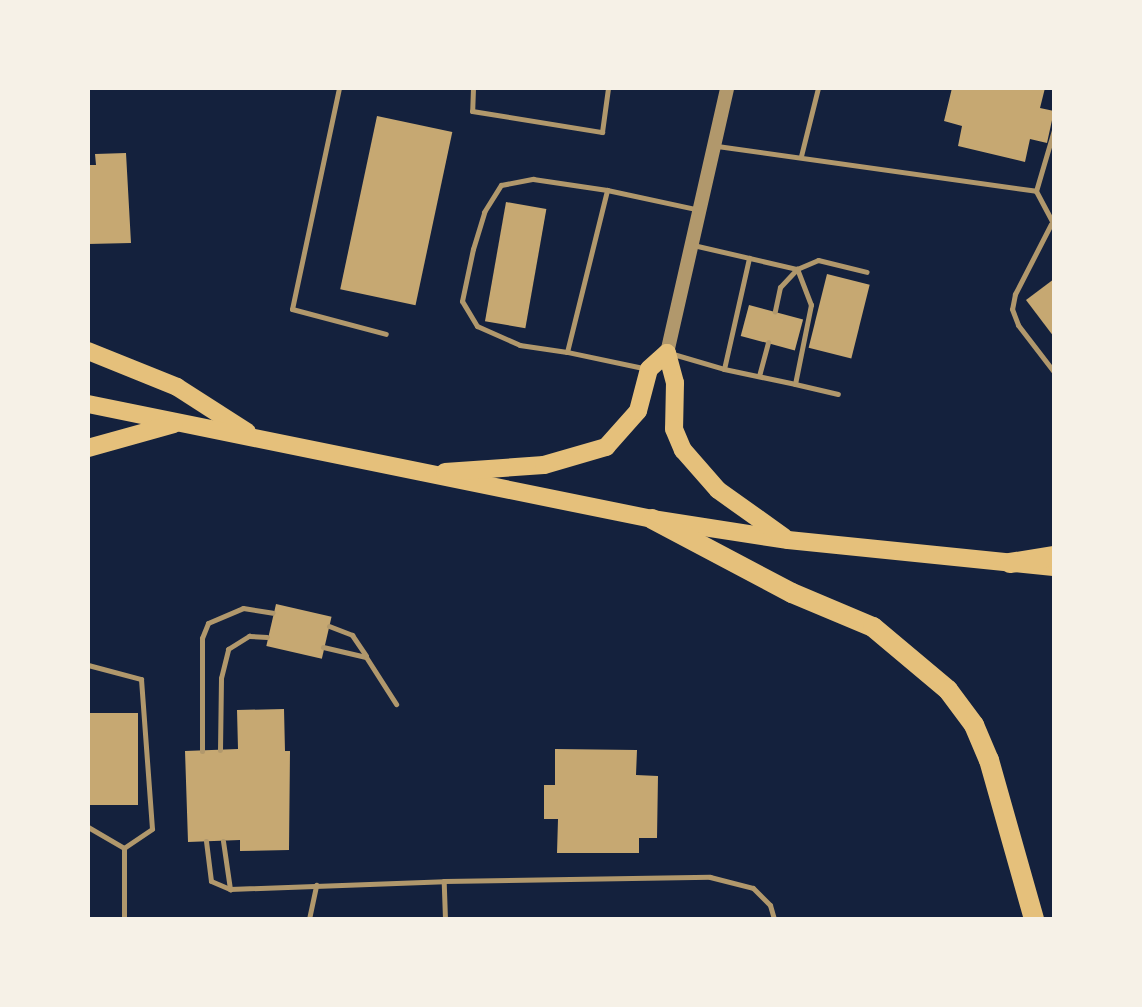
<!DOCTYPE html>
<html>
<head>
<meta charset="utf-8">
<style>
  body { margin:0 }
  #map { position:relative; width:1142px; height:1007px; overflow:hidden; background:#14213d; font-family:"Archivo Narrow",sans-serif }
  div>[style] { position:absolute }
  .building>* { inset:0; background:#c6a872; transform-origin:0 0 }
  .service>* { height:5px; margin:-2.5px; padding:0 2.5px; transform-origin:2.5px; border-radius:2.5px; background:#b1986c }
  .tertiary>* { height:14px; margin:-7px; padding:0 7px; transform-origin:7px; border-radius:7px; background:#b1986c }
  .primary>* { height:18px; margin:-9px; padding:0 9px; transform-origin:9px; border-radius:9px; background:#e5c07b }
  .motorway>* { height:20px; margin:-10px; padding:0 10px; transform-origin:10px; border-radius:10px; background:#e5c07b }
  span { translate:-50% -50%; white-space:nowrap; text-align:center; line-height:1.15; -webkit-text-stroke:6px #f6f1e7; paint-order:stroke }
  .frame { position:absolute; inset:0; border:90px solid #f6f1e7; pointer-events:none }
</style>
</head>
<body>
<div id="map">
  <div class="building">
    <div style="clip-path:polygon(952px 88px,1045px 88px,1040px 108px,1054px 111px,1047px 143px,1030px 139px,1025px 162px,958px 146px,962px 126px,944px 121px)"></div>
    <div style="left:377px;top:116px;width:77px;height:177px;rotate:12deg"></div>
    <div style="clip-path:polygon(126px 153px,131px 243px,88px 244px,88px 165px,96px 165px,95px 154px)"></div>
    <div style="left:506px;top:202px;width:41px;height:121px;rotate:10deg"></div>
    <div style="left:827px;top:274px;width:44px;height:76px;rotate:14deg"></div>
    <div style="clip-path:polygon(1054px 279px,1054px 337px,1026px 300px)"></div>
    <div style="left:749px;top:305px;width:56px;height:32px;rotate:15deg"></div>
    <div style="left:276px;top:604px;width:57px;height:43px;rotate:13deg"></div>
    <div style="clip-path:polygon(284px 709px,285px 751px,290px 751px,289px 850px,240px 851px,240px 840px,188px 842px,185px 751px,238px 749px,237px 710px)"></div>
    <div style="left:138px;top:713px;width:92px;height:50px;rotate:90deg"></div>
    <div style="clip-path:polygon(555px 749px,637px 750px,636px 775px,658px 776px,657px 838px,639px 838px,639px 853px,557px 853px,558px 819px,544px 819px,544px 785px,555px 785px)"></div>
  </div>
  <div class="service">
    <div style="left:339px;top:88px;width:226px;rotate:102deg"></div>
    <div style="left:292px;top:309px;width:97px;rotate:14.9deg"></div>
    <div style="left:473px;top:88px;width:23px;rotate:92deg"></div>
    <div style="left:472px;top:111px;width:132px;rotate:9.2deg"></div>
    <div style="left:602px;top:132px;width:44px;rotate:-82.2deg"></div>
    <div style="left:717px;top:146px;width:322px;rotate:8deg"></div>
    <div style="left:1036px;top:191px;width:64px;rotate:-73.6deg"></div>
    <div style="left:801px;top:156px;width:70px;rotate:-76deg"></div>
    <div style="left:1036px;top:191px;width:36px;rotate:62deg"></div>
    <div style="left:1051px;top:224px;width:79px;rotate:117.2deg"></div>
    <div style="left:1015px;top:294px;width:15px;rotate:101deg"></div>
    <div style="left:1012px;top:309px;width:17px;rotate:69deg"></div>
    <div style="left:1018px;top:325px;width:59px;rotate:52.5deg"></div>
    <div style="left:693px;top:245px;width:107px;rotate:13deg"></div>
    <div style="left:797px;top:269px;width:23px;rotate:-23deg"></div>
    <div style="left:818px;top:260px;width:50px;rotate:13.8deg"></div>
    <div style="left:567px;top:352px;width:48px;rotate:-171.5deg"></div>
    <div style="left:520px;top:345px;width:47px;rotate:-156.2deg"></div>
    <div style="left:477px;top:326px;width:29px;rotate:-121deg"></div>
    <div style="left:462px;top:301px;width:53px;rotate:-78.1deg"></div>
    <div style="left:473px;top:249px;width:39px;rotate:-73deg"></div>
    <div style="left:484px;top:212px;width:32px;rotate:-58deg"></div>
    <div style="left:501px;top:185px;width:33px;rotate:-11deg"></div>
    <div style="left:533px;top:179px;width:75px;rotate:8.5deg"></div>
    <div style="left:673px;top:354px;width:53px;rotate:16.4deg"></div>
    <div style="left:724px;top:369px;width:114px;rotate:-77.3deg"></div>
    <div style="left:643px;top:368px;width:78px;rotate:-168.1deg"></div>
    <div style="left:567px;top:352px;width:167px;rotate:-76.1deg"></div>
    <div style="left:607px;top:190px;width:91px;rotate:12.1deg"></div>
    <div style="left:724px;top:369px;width:73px;rotate:11.9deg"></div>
    <div style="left:795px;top:384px;width:81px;rotate:-78.6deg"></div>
    <div style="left:811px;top:305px;width:39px;rotate:-111deg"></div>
    <div style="left:797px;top:269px;width:25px;rotate:133deg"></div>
    <div style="left:780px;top:287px;width:25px;rotate:102deg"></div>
    <div style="left:759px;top:376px;width:35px;rotate:-75deg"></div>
    <div style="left:795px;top:384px;width:44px;rotate:13.1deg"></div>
    <div style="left:329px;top:626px;width:25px;rotate:21deg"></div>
    <div style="left:352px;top:635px;width:25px;rotate:56deg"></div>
    <div style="left:323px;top:647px;width:44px;rotate:13.1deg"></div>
    <div style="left:366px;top:657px;width:56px;rotate:57.4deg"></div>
    <div style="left:88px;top:665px;width:55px;rotate:14.8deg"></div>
    <div style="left:141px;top:679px;width:150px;rotate:85.8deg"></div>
    <div style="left:152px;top:829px;width:34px;rotate:146deg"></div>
    <div style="left:220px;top:750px;width:72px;rotate:-89.2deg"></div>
    <div style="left:221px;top:678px;width:30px;rotate:-76deg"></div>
    <div style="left:228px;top:649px;width:25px;rotate:-32deg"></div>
    <div style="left:249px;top:636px;width:18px;rotate:3deg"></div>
    <div style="left:202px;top:751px;width:113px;rotate:-90deg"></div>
    <div style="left:202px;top:638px;width:16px;rotate:-68deg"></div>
    <div style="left:208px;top:623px;width:38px;rotate:-23deg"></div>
    <div style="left:243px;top:608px;width:30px;rotate:9deg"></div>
    <div style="left:88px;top:827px;width:42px;rotate:30.3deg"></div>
    <div style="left:124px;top:848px;width:71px;rotate:90deg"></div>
    <div style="left:206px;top:841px;width:40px;rotate:82.9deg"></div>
    <div style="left:211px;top:881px;width:21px;rotate:23deg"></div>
    <div style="left:223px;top:841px;width:49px;rotate:81.7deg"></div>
    <div style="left:230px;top:889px;width:214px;rotate:-2.1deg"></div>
    <div style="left:309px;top:919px;width:35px;rotate:-78deg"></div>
    <div style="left:445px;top:919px;width:38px;rotate:-92deg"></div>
    <div style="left:444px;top:881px;width:266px;rotate:-0.9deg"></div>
    <div style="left:710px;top:877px;width:44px;rotate:14.3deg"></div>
    <div style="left:753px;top:888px;width:24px;rotate:45deg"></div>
    <div style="left:770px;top:905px;width:15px;rotate:74deg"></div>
  </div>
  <div class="tertiary">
    <div style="left:667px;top:353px;width:272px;rotate:-77.2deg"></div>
  </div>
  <div class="primary">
    <div style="left:88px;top:351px;width:96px;rotate:22deg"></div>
    <div style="left:177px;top:387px;width:83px;rotate:32.7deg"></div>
    <div style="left:88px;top:404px;width:576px;rotate:11.52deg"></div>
    <div style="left:652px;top:519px;width:138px;rotate:8.8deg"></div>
    <div style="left:788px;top:540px;width:267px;rotate:5.8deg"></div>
    <div style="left:88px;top:448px;width:89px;rotate:-15.6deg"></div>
    <div style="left:445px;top:472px;width:99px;rotate:-4deg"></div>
    <div style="left:544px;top:465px;width:65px;rotate:-16.2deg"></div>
    <div style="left:606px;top:447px;width:48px;rotate:-48.4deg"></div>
    <div style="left:638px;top:411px;width:43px;rotate:-75.3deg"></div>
    <div style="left:649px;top:369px;width:24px;rotate:-42deg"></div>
    <div style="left:667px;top:353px;width:31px;rotate:75deg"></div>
    <div style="left:675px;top:383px;width:46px;rotate:91.2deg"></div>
    <div style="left:674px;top:429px;width:23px;rotate:67deg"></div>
    <div style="left:683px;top:450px;width:53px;rotate:48.8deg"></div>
    <div style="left:718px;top:490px;width:81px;rotate:35.5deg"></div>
  </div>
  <div class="motorway">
    <div style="left:652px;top:519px;width:158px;rotate:27.9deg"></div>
    <div style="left:792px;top:593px;width:88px;rotate:22.8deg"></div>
    <div style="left:873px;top:627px;width:98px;rotate:40deg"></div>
    <div style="left:948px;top:690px;width:44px;rotate:53.4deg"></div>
    <div style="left:974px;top:725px;width:38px;rotate:67deg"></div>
    <div style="left:989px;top:760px;width:165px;rotate:74.2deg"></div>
    <div style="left:1010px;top:563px;width:45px;rotate:-9deg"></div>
  </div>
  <div class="frame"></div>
</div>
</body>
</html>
